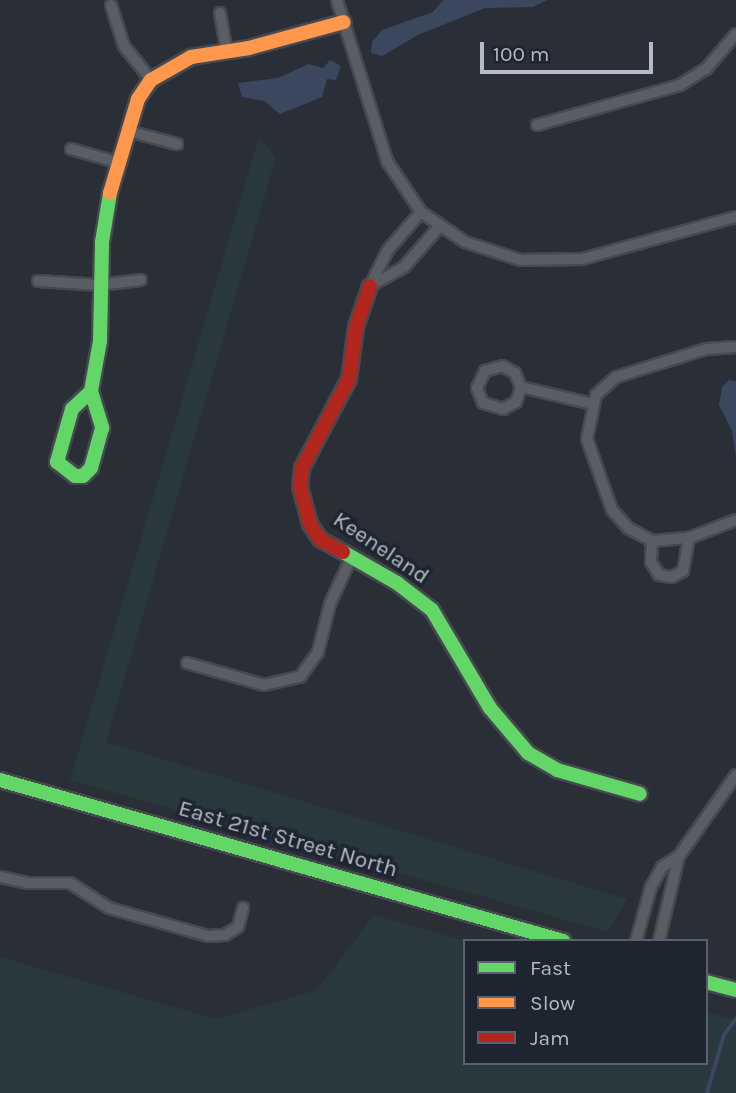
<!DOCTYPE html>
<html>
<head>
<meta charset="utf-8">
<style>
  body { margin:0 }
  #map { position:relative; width:736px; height:1093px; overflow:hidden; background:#2a2e36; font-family:Karla,sans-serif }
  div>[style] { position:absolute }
  .green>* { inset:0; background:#28383c }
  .water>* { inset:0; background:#3a475f }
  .stream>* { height:3.5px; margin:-1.75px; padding:0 1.75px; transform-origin:1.75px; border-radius:1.75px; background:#3a475f }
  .roads { filter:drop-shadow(2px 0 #46494f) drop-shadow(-2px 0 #46494f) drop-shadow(0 2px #46494f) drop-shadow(0 -2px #46494f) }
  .street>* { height:10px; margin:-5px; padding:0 5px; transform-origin:5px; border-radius:5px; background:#5a5d64 }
  .fast>* { height:14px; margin:-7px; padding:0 7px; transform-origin:7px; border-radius:7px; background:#63d668 }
  .slow>* { height:14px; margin:-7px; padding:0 7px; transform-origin:7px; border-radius:7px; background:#ff974d }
  .jam>* { height:14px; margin:-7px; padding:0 7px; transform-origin:7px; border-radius:7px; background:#b3261e }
  span { translate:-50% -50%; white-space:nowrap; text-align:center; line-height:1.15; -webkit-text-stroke:7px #1e2430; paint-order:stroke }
  .street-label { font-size:23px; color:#b5bac7 }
  .legend { position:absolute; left:463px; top:939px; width:245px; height:126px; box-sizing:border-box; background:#1e2430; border:2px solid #5a606c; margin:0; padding:9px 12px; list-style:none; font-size:21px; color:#b5bac7 }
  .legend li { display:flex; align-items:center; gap:14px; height:35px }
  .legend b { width:35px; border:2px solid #5a606c }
  .scale { position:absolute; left:480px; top:42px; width:173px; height:32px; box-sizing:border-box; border:4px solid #b5bac7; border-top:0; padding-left:9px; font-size:21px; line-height:24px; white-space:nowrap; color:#b5bac7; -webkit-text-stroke:5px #1e2430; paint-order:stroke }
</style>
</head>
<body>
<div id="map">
  <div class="green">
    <div style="clip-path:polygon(259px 137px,276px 157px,106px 742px,627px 899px,608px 932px,70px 780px)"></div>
    <div style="clip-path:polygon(374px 915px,465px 941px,465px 1063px,706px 1063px,706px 1012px,736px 1020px,736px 1093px,0 1093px,0 957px,216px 1019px,317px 990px)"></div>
  </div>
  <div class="water">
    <div style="clip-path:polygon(443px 0,547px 0,533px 7px,485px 8px,418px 35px,382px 56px,371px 53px,372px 42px,382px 30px,433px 12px)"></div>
    <div style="clip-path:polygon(330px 60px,341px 66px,336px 80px,327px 79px,322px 97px,280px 114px,264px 101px,242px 97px,238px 83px,278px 78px,308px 64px,323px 68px)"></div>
    <div style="clip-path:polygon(729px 380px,736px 381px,736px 458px,732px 431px,719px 405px,722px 387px)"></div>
  </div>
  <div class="stream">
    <div style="left:707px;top:1093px;width:60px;rotate:-73.7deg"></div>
    <div style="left:724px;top:1035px;width:20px;rotate:-53deg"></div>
  </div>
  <div class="roads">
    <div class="street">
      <div style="left:337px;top:0;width:169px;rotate:72.7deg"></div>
      <div style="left:387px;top:161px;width:61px;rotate:56.3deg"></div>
      <div style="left:421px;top:212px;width:53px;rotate:34.3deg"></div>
      <div style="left:465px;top:242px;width:58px;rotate:18.1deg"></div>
      <div style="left:520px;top:260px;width:62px;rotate:-0.9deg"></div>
      <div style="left:582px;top:259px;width:160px;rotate:-15.3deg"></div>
      <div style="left:111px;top:5px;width:43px;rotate:72.4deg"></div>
      <div style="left:124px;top:46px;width:43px;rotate:51.5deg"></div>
      <div style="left:220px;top:13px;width:39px;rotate:80deg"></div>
      <div style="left:537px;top:125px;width:148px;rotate:-15.6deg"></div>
      <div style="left:680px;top:85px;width:31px;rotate:-32deg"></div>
      <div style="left:706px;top:69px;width:46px;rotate:-49.4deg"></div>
      <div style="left:128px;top:131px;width:51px;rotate:14.9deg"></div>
      <div style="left:71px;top:149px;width:48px;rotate:15.8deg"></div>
      <div style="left:421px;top:212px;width:50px;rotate:131deg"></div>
      <div style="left:388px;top:250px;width:40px;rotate:116.6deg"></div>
      <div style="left:370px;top:286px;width:39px;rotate:-29deg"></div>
      <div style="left:404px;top:267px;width:53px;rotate:-48.8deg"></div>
      <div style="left:38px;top:281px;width:62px;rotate:3.7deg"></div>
      <div style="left:100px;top:285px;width:41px;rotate:-7deg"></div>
      <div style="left:736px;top:347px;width:30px;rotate:176deg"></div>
      <div style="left:706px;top:349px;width:94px;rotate:162.7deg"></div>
      <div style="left:616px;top:377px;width:27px;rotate:138deg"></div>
      <div style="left:596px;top:395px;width:45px;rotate:101.6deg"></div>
      <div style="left:587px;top:439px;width:75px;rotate:70.6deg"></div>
      <div style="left:612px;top:510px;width:24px;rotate:48deg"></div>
      <div style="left:628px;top:528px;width:27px;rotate:28deg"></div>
      <div style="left:652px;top:541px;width:37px;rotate:-5deg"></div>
      <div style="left:689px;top:538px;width:50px;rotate:-21deg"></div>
      <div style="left:521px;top:387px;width:16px;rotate:108deg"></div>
      <div style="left:516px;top:402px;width:15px;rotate:152deg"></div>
      <div style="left:503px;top:409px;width:21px;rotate:-163deg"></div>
      <div style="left:483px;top:403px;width:16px;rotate:-112deg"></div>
      <div style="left:477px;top:388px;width:19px;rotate:-65deg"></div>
      <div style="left:485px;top:371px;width:18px;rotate:-16deg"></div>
      <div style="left:502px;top:366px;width:15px;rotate:28deg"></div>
      <div style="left:515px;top:373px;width:15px;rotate:67deg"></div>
      <div style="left:521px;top:387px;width:74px;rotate:13.3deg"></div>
      <div style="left:652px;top:541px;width:21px;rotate:93deg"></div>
      <div style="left:651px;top:562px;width:15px;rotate:58deg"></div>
      <div style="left:659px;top:575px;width:13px;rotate:9deg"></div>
      <div style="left:672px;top:577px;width:13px;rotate:-29deg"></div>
      <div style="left:683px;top:571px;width:34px;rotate:-80deg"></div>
      <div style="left:187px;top:663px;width:80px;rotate:15.9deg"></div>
      <div style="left:264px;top:685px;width:37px;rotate:-13deg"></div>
      <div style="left:300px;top:677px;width:31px;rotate:-54deg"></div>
      <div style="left:318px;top:652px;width:49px;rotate:-76deg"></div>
      <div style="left:330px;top:604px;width:51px;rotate:-65.5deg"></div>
      <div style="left:0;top:877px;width:29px;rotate:12deg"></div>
      <div style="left:28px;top:883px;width:42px"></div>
      <div style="left:70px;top:883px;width:46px;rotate:32.7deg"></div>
      <div style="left:109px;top:908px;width:103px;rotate:15.8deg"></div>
      <div style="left:208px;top:936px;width:17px;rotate:-3deg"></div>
      <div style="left:225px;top:935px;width:15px;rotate:-32deg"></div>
      <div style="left:238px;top:927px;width:20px;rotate:-75deg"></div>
      <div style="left:636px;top:941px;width:56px;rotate:-74.5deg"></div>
      <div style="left:651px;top:887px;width:23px;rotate:-61deg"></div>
      <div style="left:662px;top:867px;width:20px;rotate:-33deg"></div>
      <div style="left:679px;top:856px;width:99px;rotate:-54.9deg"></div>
      <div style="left:659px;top:941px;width:87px;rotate:-76.8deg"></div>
    </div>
    <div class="fast">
      <div style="left:91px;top:391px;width:39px;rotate:73deg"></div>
      <div style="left:102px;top:428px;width:41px;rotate:105.4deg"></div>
      <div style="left:91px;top:468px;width:11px;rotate:135deg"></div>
      <div style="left:83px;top:476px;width:8px;rotate:180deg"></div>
      <div style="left:75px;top:476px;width:23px;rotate:-142deg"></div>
      <div style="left:57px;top:462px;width:55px;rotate:-74.2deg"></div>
      <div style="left:72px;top:409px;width:26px;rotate:-43deg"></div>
      <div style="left:91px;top:391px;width:51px;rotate:-79.8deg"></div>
      <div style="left:100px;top:341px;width:99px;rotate:-88.8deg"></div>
      <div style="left:102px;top:242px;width:50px;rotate:-80.7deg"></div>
      <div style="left:343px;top:552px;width:62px;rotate:29.9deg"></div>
      <div style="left:397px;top:583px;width:44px;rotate:37.6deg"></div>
      <div style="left:432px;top:610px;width:114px;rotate:59.4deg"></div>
      <div style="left:490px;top:708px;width:59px;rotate:49.8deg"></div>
      <div style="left:528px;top:753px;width:34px;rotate:30deg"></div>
      <div style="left:557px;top:770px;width:86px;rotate:16.1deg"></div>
      <div style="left:0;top:780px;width:586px;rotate:15.96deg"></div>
      <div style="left:706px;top:982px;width:31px;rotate:15deg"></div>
    </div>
    <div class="slow">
      <div style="left:110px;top:193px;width:98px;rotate:-73.4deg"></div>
      <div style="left:138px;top:99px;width:23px;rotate:-56deg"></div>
      <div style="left:151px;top:80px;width:46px;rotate:-29.9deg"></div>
      <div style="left:191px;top:57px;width:59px;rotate:-8.8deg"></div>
      <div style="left:249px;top:48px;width:98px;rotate:-15.3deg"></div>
    </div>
    <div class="jam">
      <div style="left:343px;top:552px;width:26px;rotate:-151deg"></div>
      <div style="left:320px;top:539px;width:18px;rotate:-124deg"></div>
      <div style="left:310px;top:524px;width:38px;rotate:-105deg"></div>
      <div style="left:300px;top:487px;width:19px;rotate:-84deg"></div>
      <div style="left:302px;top:468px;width:101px;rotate:-62.2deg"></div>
      <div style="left:349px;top:379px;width:52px;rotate:-82.3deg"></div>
      <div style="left:356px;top:327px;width:43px;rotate:-71.1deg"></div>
    </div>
  </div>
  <div class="street-label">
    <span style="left:381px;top:548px;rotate:34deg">Keeneland</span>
    <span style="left:288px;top:839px;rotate:16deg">East 21st Street North</span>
  </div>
  <ul class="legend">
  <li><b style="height:9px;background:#63d668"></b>Fast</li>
  <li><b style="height:9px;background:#ff974d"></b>Slow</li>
  <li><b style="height:9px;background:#b3261e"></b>Jam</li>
  </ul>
  <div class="scale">100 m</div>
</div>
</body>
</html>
